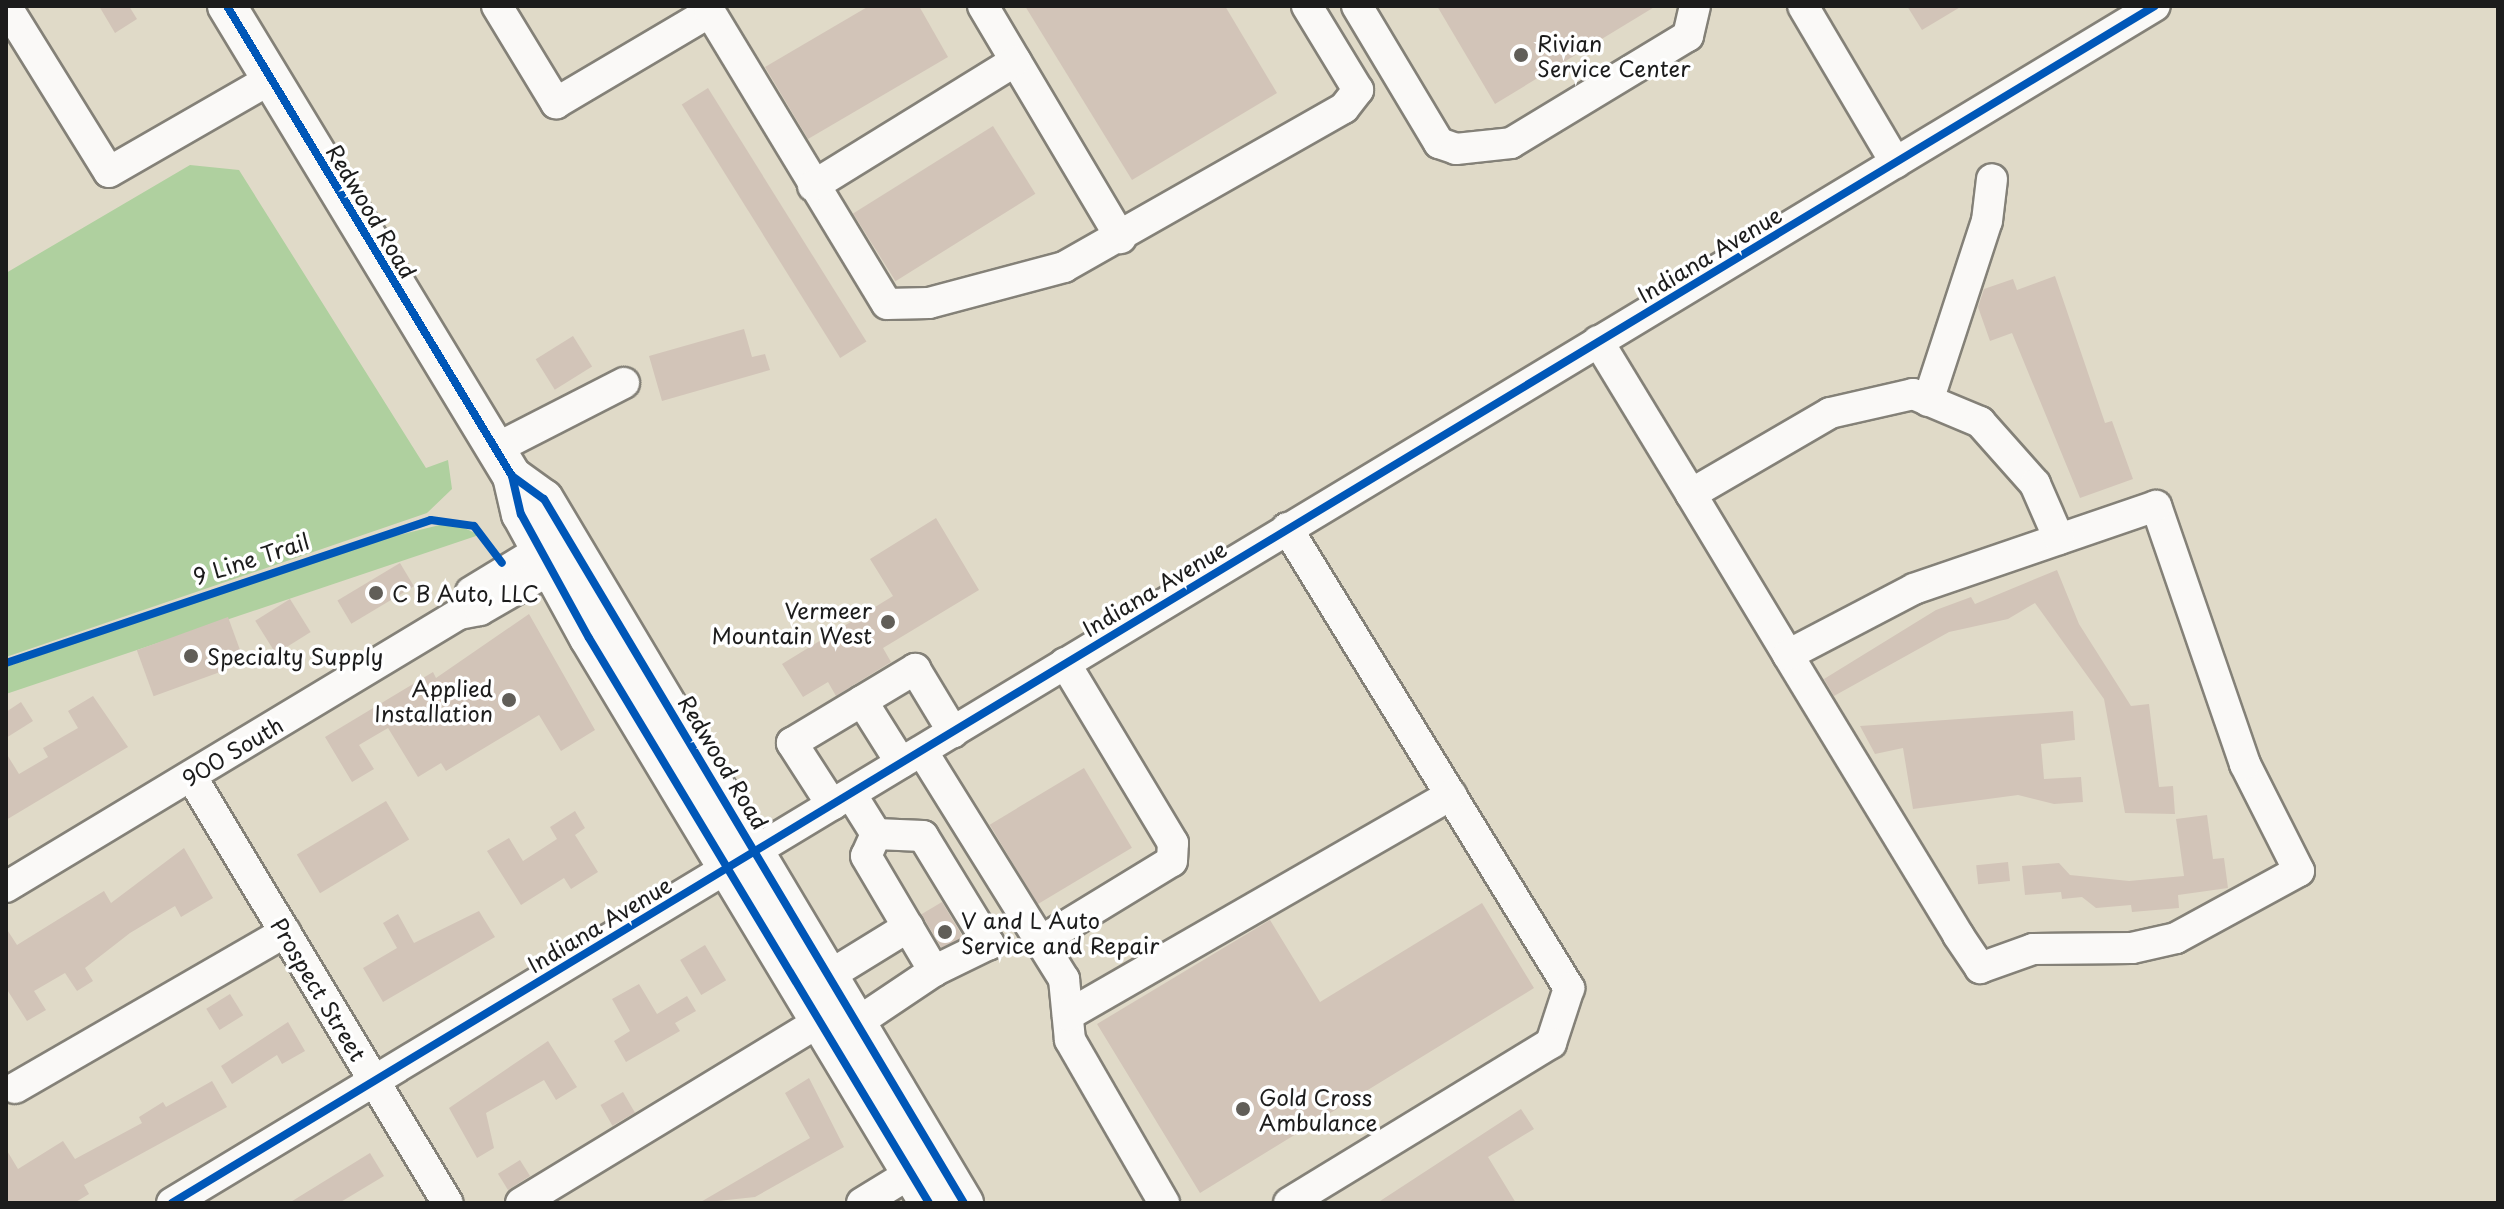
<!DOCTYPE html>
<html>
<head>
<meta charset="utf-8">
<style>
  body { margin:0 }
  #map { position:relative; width:2504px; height:1209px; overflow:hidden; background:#e0dac8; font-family:"Playpen Sans",sans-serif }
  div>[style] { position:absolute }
  .green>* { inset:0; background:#afd09f }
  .building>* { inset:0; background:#d2c4b8; transform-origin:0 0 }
  .roads { filter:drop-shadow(2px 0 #848178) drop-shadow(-2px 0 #848178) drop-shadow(0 2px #848178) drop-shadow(0 -2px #848178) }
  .minor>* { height:30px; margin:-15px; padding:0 15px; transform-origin:15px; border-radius:15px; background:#faf9f7 }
  .major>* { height:38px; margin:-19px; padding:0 19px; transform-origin:19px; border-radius:19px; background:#faf9f7 }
  .cycleway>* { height:8px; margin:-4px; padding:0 4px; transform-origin:4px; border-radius:4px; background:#0057b8 }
  .dots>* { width:22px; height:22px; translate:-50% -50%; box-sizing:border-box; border:4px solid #fff; border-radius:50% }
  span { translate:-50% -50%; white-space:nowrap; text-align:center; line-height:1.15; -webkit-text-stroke:7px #fff; paint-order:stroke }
  .poi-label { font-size:22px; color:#1c1c1c }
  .left { translate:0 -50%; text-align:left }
  .right { translate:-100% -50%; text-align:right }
  .street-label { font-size:22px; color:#1c1c1c }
  .frame { position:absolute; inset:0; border:8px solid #1c1c1c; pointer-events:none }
</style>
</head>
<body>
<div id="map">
  <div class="green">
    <div style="clip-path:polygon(190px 165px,239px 170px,426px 468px,448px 460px,452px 489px,427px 513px,6px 657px,6px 273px)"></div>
    <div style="clip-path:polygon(452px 522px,479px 535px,6px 694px,6px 667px,362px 544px)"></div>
  </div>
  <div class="building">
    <div style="clip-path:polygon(99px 6px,129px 6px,137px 19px,115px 33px)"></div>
    <div style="clip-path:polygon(869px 6px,919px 6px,948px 57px,808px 139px,765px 67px)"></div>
    <div style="clip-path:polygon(1025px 6px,1225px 6px,1277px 93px,1132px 180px)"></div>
    <div style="clip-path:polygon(1437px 6px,1656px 6px,1495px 104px)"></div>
    <div style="clip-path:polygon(1907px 6px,1962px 6px,1922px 30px)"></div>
    <div style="left:708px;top:88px;width:299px;height:31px;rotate:58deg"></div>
    <div style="left:993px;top:126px;width:80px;height:165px;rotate:58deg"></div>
    <div style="clip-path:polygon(2055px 276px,2105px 423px,2112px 421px,2133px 479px,2080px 498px,2012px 333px,1990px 341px,1978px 307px,1984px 289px,2013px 279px,2017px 290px)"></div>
    <div style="clip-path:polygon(744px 329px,752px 357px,765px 354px,770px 370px,662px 401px,649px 356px)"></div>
    <div style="left:573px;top:336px;width:36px;height:44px;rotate:58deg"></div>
    <div style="clip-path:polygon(936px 518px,979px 590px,883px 648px,891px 662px,836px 696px,828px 682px,803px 697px,782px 664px,893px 596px,870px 559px)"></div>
    <div style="left:400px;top:563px;width:27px;height:73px;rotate:59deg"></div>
    <div style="clip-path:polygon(2057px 570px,2079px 624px,2131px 706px,2149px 704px,2159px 787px,2173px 786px,2175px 814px,2125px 813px,2104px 699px,2035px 603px,2008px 619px,1949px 632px,1834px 696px,1824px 679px,1936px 610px,1971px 597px,1975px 604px)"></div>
    <div style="left:290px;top:599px;width:39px;height:41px;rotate:58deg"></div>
    <div style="clip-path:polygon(529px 614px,595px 730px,561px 751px,539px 715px,446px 771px,441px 763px,418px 777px,388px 728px,359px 745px,374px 769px,352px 782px,325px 737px,433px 672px,436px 678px)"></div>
    <div style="left:228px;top:617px;width:49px;height:97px;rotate:70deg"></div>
    <div style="clip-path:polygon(93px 696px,128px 747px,6px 820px,6px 753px,19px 774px,48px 757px,43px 748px,78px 728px,68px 711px)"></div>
    <div style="clip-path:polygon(21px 702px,33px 721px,6px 738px,6px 712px)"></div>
    <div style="clip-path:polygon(2073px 711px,2075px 740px,2041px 744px,2044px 779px,2081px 777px,2083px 802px,2054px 804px,2018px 795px,1913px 809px,1903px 748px,1875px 754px,1860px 726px)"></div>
    <div style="left:1084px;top:768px;width:93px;height:110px;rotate:59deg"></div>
    <div style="left:386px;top:801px;width:45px;height:104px;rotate:59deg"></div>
    <div style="clip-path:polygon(575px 811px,585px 828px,575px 835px,598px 872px,571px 889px,564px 878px,521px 905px,487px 851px,509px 838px,523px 861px,557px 839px,550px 827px)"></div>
    <div style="clip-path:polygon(2207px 815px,2213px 859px,2224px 858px,2228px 888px,2178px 895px,2179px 908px,2132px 912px,2131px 905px,2096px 908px,2082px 897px,2062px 899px,2061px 892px,2025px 895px,2022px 866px,2059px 863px,2070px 875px,2129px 881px,2184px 876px,2176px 819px)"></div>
    <div style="clip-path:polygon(184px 848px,213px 898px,181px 917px,175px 906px,130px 933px,85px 968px,93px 981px,77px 991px,65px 973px,34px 991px,46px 1010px,27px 1021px,6px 988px,6px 928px,17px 945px,104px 891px,111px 903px)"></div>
    <div style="left:2008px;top:862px;width:19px;height:32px;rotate:84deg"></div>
    <div style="left:942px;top:902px;width:41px;height:24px;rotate:59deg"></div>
    <div style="clip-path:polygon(1482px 903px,1534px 988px,1200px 1193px,1097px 1024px,1270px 920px,1320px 1002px)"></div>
    <div style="clip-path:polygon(479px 911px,495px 937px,383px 1002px,363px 968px,397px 948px,383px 923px,398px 914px,414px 943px)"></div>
    <div style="left:705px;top:945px;width:41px;height:29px;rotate:59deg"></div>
    <div style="clip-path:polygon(639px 984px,657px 1014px,687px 996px,696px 1011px,675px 1023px,680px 1031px,626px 1062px,614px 1041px,630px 1031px,612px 999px)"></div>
    <div style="left:230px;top:994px;width:25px;height:28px;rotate:58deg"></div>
    <div style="clip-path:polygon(288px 1022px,305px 1051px,282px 1064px,277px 1055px,232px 1084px,221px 1066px)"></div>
    <div style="clip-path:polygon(548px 1041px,577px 1087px,556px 1100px,544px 1080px,486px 1113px,494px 1148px,477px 1158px,449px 1108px)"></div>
    <div style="clip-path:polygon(809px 1078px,844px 1147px,755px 1197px,699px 1203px,810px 1138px,785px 1093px)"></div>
    <div style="clip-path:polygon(212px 1081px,227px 1107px,84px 1185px,89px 1194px,74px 1203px,6px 1203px,6px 1149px,18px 1169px,63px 1141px,75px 1159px,142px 1123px,139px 1117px,163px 1102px,166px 1107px)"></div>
    <div style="left:623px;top:1092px;width:24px;height:26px;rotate:60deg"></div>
    <div style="clip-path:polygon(1521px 1109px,1534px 1129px,1488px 1157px,1516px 1203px,1377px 1203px)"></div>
    <div style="clip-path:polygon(370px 1153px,384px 1176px,339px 1203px,289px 1203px)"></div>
    <div style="left:520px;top:1160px;width:19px;height:26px;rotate:58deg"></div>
  </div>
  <div class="roads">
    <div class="minor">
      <div style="left:6px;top:6px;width:195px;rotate:58.2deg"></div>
      <div style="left:109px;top:172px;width:187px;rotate:-29.9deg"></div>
      <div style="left:497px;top:6px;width:114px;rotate:58.7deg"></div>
      <div style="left:556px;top:103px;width:179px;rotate:-30.6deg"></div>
      <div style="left:710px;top:12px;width:341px;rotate:58.8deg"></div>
      <div style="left:887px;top:304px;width:42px;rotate:-1.4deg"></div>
      <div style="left:929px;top:303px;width:140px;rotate:-14.9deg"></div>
      <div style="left:1064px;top:267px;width:322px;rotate:-29.6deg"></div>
      <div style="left:1344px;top:108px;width:23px;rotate:-52deg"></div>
      <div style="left:1358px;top:90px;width:98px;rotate:-121.3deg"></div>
      <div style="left:983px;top:6px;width:270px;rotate:59.3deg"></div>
      <div style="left:1357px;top:6px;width:160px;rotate:59.1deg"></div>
      <div style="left:1439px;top:143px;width:18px;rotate:19deg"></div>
      <div style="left:1456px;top:149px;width:55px;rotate:-6.2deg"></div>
      <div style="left:1511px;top:143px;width:207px;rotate:-31.2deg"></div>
      <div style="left:1688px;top:36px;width:31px;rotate:-77deg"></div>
      <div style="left:1803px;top:6px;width:182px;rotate:59.4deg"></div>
      <div style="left:813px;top:186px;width:238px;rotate:-31.7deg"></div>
      <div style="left:1598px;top:341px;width:179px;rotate:58.7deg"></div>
      <div style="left:1691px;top:494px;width:188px;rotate:58.9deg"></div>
      <div style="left:1788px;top:655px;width:328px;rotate:58.7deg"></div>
      <div style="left:1958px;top:935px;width:40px;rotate:56deg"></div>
      <div style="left:1980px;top:968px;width:56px;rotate:-19.7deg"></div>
      <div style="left:2033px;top:949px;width:99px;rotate:-0.6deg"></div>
      <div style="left:2132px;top:948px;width:45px;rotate:-12.8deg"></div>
      <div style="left:2176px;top:938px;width:140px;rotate:-28.6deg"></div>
      <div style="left:2299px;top:871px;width:120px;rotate:-116.8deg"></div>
      <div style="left:2245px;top:764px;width:273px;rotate:-109deg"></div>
      <div style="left:2156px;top:506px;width:256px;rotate:161.1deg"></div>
      <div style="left:1914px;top:589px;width:142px;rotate:152.4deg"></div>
      <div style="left:1928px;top:401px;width:189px;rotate:-71.9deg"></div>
      <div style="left:1987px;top:221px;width:42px;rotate:-83.2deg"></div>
      <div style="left:495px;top:449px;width:145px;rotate:-27.1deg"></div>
      <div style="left:1691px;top:494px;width:161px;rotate:-30.2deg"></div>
      <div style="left:1830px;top:413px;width:85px;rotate:-12.9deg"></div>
      <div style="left:1913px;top:394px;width:73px;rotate:22.7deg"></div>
      <div style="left:1980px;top:422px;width:83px;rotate:48.4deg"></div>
      <div style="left:2035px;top:484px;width:60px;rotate:66.4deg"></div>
      <div style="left:1287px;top:528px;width:540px;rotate:58.49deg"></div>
      <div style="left:1569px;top:988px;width:58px;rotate:108.1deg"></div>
      <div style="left:1551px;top:1043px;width:307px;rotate:148.6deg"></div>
      <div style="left:471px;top:592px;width:81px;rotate:-31.3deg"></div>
      <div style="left:862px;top:701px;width:73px;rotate:57.8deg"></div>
      <div style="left:922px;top:751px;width:269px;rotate:58.1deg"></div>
      <div style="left:1064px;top:979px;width:61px;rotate:84.4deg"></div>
      <div style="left:1070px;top:1040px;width:188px;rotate:60deg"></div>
      <div style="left:191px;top:776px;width:498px;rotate:59deg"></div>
      <div style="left:851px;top:794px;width:47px;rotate:58deg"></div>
      <div style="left:876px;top:834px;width:24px;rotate:114deg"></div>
      <div style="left:866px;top:856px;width:134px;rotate:59.4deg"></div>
      <div style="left:934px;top:971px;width:92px;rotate:146.1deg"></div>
      <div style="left:832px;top:805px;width:74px;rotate:-122.8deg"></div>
      <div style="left:792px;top:743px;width:144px;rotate:-31deg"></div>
      <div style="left:915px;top:669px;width:74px;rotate:58.9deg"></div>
      <div style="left:876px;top:834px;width:47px;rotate:2.4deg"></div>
      <div style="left:923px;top:836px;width:127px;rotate:58.6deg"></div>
      <div style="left:989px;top:944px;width:61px;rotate:153.9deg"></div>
      <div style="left:6px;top:887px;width:529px;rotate:-31.08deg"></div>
      <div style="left:459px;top:614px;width:21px;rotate:-11deg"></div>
      <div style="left:480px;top:610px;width:82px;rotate:-30deg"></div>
      <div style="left:1041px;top:941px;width:153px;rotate:-31.4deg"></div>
      <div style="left:1172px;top:861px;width:18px;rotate:-87deg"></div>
      <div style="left:1173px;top:843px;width:210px;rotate:-121deg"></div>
      <div style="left:830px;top:975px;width:92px;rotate:-31.6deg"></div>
      <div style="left:1068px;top:1015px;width:442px;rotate:-29.9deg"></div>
      <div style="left:15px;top:1088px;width:312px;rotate:-30deg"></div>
      <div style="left:172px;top:1203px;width:2316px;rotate:-31.12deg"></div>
      <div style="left:521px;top:1203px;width:349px;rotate:-31.3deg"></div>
      <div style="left:862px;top:1203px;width:57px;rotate:-31.5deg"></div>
    </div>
    <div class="major">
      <div style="left:227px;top:6px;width:550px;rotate:58.77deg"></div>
      <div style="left:512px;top:476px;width:39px;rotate:77deg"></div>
      <div style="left:521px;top:514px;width:141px;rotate:61.3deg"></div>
      <div style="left:589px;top:638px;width:659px;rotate:58.96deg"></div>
      <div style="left:512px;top:476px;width:39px;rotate:36deg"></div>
      <div style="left:544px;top:499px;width:820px;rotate:59.18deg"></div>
    </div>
  </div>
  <div class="cycleway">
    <div style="left:227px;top:6px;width:550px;rotate:58.77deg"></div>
    <div style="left:512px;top:476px;width:39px;rotate:77deg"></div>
    <div style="left:521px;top:514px;width:141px;rotate:61.3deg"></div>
    <div style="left:589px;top:638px;width:659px;rotate:58.96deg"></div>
    <div style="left:512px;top:476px;width:39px;rotate:36deg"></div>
    <div style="left:544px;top:499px;width:820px;rotate:59.18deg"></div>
    <div style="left:6px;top:663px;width:448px;rotate:-18.6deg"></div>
    <div style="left:431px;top:520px;width:43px;rotate:7.9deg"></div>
    <div style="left:474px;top:526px;width:46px;rotate:52.9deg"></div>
    <div style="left:172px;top:1203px;width:2316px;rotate:-31.12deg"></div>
  </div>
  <div class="dots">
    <div style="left:1521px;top:55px;background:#615e58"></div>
    <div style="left:376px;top:593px;background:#615e58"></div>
    <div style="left:888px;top:622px;background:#615e58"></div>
    <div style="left:191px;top:656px;background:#615e58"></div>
    <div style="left:509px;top:700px;background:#615e58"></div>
    <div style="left:945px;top:932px;background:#615e58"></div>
    <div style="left:1243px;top:1109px;background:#615e58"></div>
  </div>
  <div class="poi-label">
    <span class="left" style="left:1537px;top:55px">Rivian<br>Service Center</span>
    <span class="left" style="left:392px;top:593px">C B Auto, LLC</span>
    <span class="right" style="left:872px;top:622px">Vermeer<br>Mountain West</span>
    <span class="left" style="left:207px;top:656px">Specialty Supply</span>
    <span class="right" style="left:493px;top:700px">Applied<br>Installation</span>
    <span class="left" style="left:961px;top:932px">V and L Auto<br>Service and Repair</span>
    <span class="left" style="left:1259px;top:1109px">Gold Cross<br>Ambulance</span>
  </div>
  <div class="street-label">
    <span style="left:372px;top:211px;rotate:59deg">Redwood Road</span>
    <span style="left:1709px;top:254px;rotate:-31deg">Indiana Avenue</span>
    <span style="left:251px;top:558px;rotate:-18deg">9 Line Trail</span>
    <span style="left:1154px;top:588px;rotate:-31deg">Indiana Avenue</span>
    <span style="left:232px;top:751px;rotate:-31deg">900 South</span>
    <span style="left:724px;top:762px;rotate:59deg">Redwood Road</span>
    <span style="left:599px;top:924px;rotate:-31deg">Indiana Avenue</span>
    <span style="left:319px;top:989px;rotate:59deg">Prospect Street</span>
  </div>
  <div class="frame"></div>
</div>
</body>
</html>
